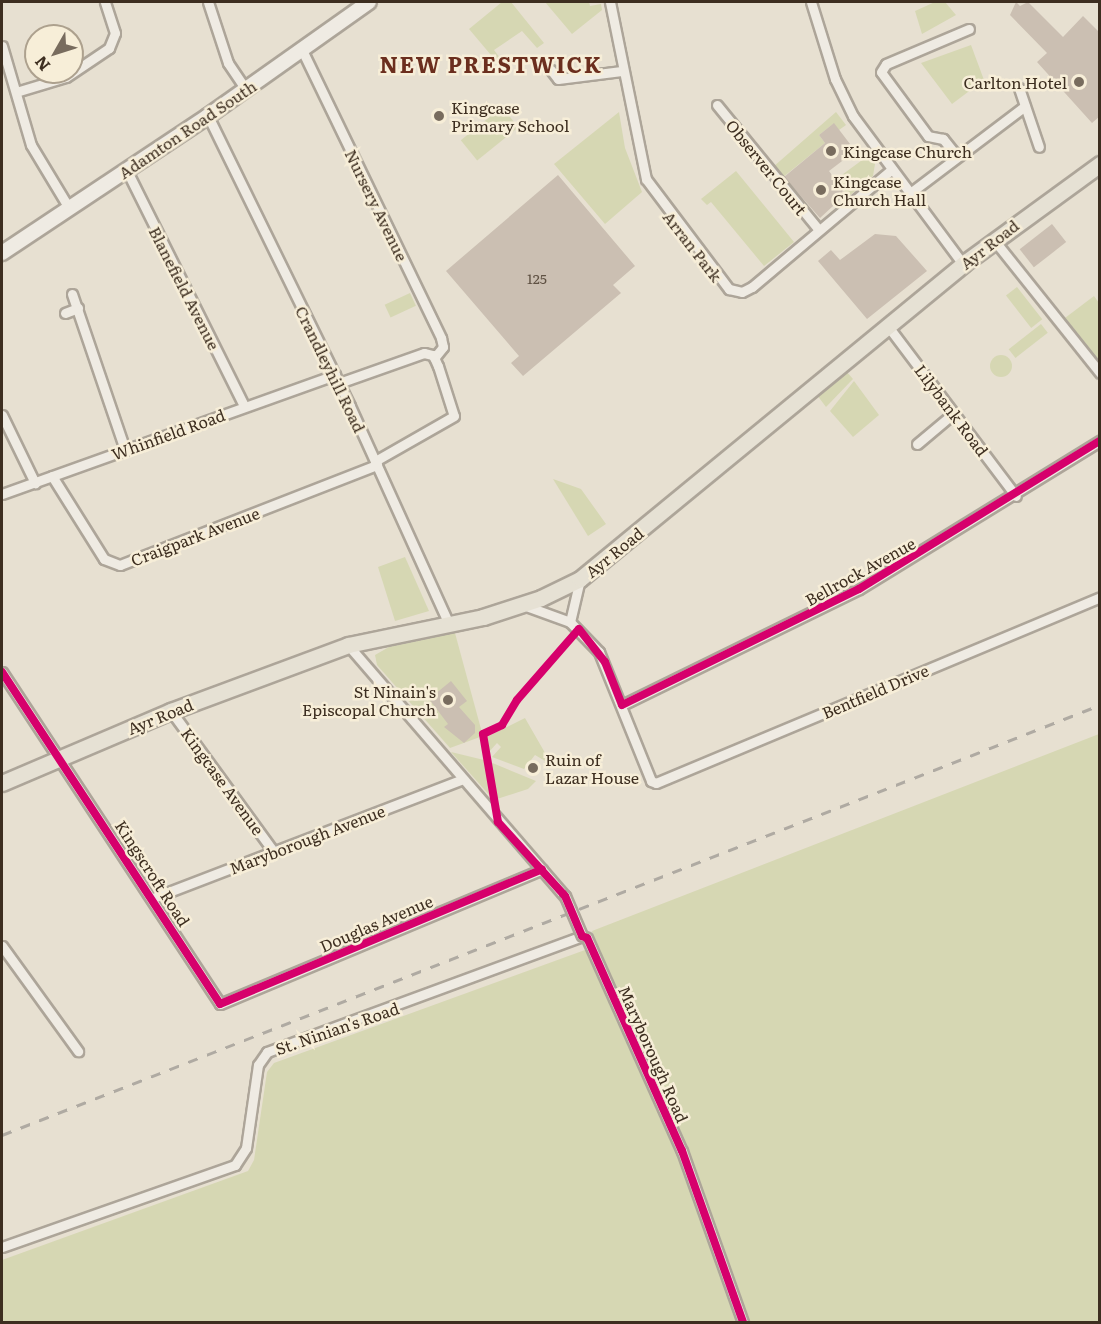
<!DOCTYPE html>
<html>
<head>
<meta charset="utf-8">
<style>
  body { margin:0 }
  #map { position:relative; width:1101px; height:1324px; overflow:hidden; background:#e7e0d1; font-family:Literata,serif }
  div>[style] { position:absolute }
  .green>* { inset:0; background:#d6d7b3; transform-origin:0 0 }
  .round { border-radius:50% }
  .building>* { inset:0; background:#cbbfb2; transform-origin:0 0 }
  .roads { filter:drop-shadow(2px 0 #ada599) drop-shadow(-2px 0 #ada599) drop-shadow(0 2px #ada599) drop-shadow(0 -2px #ada599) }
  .street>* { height:9px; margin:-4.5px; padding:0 4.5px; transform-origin:4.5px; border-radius:4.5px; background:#efebe3 }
  .secondary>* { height:14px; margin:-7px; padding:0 7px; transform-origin:7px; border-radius:7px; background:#efebe3 }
  .primary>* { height:15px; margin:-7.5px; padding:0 7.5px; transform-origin:7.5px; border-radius:7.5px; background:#e6e1d4 }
  .rail>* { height:3px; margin-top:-1.5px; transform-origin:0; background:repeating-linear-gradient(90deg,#afaaa2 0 10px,transparent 0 20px) }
  .bridges { filter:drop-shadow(2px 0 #ada599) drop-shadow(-2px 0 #ada599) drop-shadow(0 2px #ada599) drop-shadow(0 -2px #ada599) }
  .street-bridge>* { height:9px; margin:-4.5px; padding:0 4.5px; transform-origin:4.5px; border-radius:4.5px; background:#efebe3 }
  .cycleway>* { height:8px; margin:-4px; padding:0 4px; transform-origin:4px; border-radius:4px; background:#d6006c }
  .dots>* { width:16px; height:16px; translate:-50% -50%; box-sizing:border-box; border:3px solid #f7eed8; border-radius:50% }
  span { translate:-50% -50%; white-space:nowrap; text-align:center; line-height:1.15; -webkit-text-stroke:5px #f7eed8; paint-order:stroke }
  .number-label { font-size:14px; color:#605244 }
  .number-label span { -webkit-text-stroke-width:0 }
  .poi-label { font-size:16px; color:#3d2e20 }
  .right { translate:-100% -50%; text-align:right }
  .left { translate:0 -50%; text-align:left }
  .street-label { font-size:16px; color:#3d2e20 }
  .district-label { font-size:22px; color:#6b2e1e; font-weight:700; letter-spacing:1.5px }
  .frame { position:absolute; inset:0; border:3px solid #3d2e20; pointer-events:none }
  .north { position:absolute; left:24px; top:24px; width:60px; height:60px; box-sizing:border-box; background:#f7eed8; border:2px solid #ada18e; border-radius:50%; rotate:231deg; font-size:16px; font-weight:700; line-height:24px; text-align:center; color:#3d2e20 }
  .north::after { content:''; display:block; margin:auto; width:21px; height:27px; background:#786c5e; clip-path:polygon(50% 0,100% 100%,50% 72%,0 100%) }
</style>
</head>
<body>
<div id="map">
  <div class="green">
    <div style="clip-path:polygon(502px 2px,511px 2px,544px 43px,537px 48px,522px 31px,494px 50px,500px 58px,496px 61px,469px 29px)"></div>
    <div style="clip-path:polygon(545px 2px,589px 2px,590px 6px,601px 4px,602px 10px,572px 34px)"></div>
    <div style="clip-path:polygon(935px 2px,945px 2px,956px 15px,922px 34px,915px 11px)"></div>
    <div style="clip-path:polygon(971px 45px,984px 80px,952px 104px,921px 63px)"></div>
    <div style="left:502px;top:107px;width:26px;height:53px;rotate:51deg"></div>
    <div style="clip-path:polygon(619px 112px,625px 148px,642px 192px,605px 224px,554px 164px)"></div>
    <div style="clip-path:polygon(836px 112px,846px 125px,839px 130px,833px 124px,819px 135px,825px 143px,782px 178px,773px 167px)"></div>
    <div style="clip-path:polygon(869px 155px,875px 164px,873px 176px,848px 197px,835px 180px)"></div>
    <div style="clip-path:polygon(736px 171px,794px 242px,764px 266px,711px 202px,707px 205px,701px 199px)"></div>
    <div style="left:1017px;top:287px;width:41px;height:14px;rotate:52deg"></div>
    <div style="left:410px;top:293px;width:14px;height:28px;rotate:65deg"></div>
    <div style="clip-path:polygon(1094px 296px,1099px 303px,1099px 362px,1065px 318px)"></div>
    <div style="left:1041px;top:324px;width:11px;height:41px;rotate:52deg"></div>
    <div class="round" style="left:990px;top:355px;width:22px;height:22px"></div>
    <div style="clip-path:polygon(846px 371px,853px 379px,826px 407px,817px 395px)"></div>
    <div style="clip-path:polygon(854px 381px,879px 415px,853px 437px,830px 411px)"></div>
    <div style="clip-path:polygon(553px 479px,581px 489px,606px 524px,588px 536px)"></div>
    <div style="clip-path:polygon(405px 557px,429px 611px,395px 621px,378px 567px)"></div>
    <div style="clip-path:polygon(455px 633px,481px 729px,480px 737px,450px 748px,377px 665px,375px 655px,389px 647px)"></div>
    <div style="clip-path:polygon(525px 718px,552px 765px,535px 755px,524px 769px,492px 757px,501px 747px,497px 743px,488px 753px,487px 737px)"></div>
    <div style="clip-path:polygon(1099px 734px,1099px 1322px,2px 1322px,2px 1260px,248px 1171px,254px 1160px,267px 1072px,274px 1063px,585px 950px,597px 945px,592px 931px)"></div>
    <div style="clip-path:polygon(451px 752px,484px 760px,491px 797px)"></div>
    <div style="clip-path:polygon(490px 762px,536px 781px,528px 789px,497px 799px)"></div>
  </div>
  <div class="building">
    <div style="clip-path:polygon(1016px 2px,1020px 6px,1028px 2px,1063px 37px,1083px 16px,1100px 33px,1100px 116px,1092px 123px,1037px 62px,1047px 53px,1010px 15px)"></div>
    <div style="clip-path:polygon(834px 123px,850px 144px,845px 148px,850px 155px,829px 171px,846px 194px,820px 218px,784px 177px,825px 143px,819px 135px)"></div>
    <div style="clip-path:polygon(558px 175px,635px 266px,613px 285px,621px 293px,523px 376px,511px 363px,519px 356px,446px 271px)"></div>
    <div style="left:1052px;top:224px;width:23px;height:41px;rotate:52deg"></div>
    <div style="clip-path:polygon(875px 234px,896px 236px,927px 271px,867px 319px,818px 261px,831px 250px,840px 260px)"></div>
    <div style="clip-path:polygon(451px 681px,467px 701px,459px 707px,475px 725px,475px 733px,464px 743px,444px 727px,448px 724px,429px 699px)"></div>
  </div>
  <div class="roads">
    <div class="street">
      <div style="left:208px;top:2px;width:64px;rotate:71.8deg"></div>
      <div style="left:228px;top:63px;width:32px;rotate:56deg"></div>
      <div style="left:610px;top:2px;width:181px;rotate:78.5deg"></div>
      <div style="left:646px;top:179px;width:138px;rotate:53deg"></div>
      <div style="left:729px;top:289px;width:13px;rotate:13deg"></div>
      <div style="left:742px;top:292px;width:11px;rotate:-27deg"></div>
      <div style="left:752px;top:287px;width:183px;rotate:-40.1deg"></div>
      <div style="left:811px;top:2px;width:81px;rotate:72.7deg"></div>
      <div style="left:835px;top:79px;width:41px;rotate:64.1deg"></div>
      <div style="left:853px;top:116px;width:184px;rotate:53.4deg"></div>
      <div style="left:2px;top:46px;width:103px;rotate:73.7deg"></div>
      <div style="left:31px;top:145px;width:74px;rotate:58.9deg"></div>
      <div style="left:302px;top:50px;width:320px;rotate:64.2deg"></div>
      <div style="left:441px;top:338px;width:9px;rotate:77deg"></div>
      <div style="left:443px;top:347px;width:14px;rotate:129deg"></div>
      <div style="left:551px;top:70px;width:11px;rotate:52deg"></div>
      <div style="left:558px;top:79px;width:64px;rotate:-7.1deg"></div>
      <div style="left:1019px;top:88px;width:62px;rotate:71.3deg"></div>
      <div style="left:16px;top:92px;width:52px;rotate:-16.7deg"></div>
      <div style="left:66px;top:77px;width:52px;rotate:-34deg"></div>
      <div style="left:109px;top:48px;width:16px;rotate:-68deg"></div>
      <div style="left:115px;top:33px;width:33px;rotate:-108deg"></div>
      <div style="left:717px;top:105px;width:160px;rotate:50.8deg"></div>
      <div style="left:208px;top:116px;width:323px;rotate:63.9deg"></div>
      <div style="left:350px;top:406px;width:239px;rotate:65.6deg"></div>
      <div style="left:956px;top:155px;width:21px;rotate:-129deg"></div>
      <div style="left:943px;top:139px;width:15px;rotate:-169deg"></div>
      <div style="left:928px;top:136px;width:79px;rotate:-126.3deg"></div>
      <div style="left:881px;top:72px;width:9px;rotate:-58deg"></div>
      <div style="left:886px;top:64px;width:90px;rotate:-22.9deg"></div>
      <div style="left:127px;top:171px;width:263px;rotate:63.5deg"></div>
      <div style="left:910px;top:193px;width:144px;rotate:-37.1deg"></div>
      <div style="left:994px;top:240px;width:170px;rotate:51.4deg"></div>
      <div style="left:72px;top:294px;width:165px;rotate:71.2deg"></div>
      <div style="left:65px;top:313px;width:14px;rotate:-21deg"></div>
      <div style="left:887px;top:325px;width:214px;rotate:53deg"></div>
      <div style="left:339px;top:383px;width:90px;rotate:-19.4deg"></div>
      <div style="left:424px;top:353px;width:9px;rotate:13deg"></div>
      <div style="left:433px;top:355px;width:12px;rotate:66deg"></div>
      <div style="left:438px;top:366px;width:52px;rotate:72.3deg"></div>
      <div style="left:454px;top:416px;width:91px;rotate:150.3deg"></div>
      <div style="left:2px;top:415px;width:76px;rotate:64.1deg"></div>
      <div style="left:917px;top:444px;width:48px;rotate:-40deg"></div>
      <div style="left:52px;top:476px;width:98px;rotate:57.9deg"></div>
      <div style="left:104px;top:559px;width:17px;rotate:21deg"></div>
      <div style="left:120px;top:565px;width:276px;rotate:-21.3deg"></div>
      <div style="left:2px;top:494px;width:354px;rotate:-19.7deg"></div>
      <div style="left:526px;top:606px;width:47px;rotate:20deg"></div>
      <div style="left:570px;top:622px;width:42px;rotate:46deg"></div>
      <div style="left:599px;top:652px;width:139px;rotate:68deg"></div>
      <div style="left:651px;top:781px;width:5px;rotate:22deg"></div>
      <div style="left:656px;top:783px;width:481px;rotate:-22.7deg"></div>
      <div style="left:570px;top:622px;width:44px;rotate:-76.9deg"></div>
      <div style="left:348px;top:645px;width:332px;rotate:49.2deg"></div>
      <div style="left:2px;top:672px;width:397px;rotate:56.7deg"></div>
      <div style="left:220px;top:1004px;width:349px;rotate:-22.7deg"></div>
      <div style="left:622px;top:705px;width:264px;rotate:-26.1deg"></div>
      <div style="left:859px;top:589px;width:283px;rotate:-31.6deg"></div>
      <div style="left:171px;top:711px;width:175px;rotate:53.9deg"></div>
      <div style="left:153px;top:898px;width:330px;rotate:-21deg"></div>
      <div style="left:2px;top:946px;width:130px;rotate:54.1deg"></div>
      <div style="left:2px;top:1247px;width:247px;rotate:-19.4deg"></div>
      <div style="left:235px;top:1165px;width:20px;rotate:-57deg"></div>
      <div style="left:246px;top:1148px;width:84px;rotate:-81.8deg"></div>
      <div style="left:258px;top:1065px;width:16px;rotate:-55deg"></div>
      <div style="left:267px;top:1052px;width:336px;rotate:-20.2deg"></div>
      <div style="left:582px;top:936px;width:5px;rotate:22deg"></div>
      <div style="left:587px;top:938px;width:233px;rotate:66deg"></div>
      <div style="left:682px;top:1151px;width:182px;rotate:70.4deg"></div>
    </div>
    <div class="secondary">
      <div style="left:2px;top:253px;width:247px;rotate:-33.6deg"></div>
      <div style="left:208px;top:116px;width:197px;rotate:-35.3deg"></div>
    </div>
    <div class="primary">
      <div style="left:2px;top:783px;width:184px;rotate:-23.1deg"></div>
      <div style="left:171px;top:711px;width:189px;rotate:-20.4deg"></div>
      <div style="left:348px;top:645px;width:138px;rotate:-11.7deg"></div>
      <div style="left:483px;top:617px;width:61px;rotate:-18.1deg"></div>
      <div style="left:541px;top:598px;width:43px;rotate:-26deg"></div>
      <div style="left:580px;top:579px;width:496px;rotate:-39.4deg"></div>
      <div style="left:963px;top:264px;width:170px;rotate:-36.1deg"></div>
    </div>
  </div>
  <div class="rail">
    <div style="left:2px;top:1135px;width:1179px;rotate:-21.39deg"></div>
  </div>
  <div class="bridges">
    <div class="street-bridge">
      <div style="left:565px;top:896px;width:43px;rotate:67deg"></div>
    </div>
  </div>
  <div class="cycleway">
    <div style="left:2px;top:672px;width:397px;rotate:56.7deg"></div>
    <div style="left:220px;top:1004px;width:349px;rotate:-22.7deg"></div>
    <div style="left:743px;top:1322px;width:182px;rotate:-109.6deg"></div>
    <div style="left:682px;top:1151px;width:233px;rotate:-114deg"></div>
    <div style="left:587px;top:938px;width:5px;rotate:-158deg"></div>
    <div style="left:582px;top:936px;width:43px;rotate:-113deg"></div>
    <div style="left:565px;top:896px;width:100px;rotate:-132.2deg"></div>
    <div style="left:498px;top:822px;width:89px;rotate:-99.7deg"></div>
    <div style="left:483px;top:734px;width:21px;rotate:-25deg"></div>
    <div style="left:502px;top:725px;width:29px;rotate:-59deg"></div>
    <div style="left:517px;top:700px;width:94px;rotate:-48.9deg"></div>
    <div style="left:579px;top:629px;width:42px;rotate:51.8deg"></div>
    <div style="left:605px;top:662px;width:46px;rotate:68.4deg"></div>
    <div style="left:622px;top:705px;width:264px;rotate:-26.1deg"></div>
    <div style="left:859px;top:589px;width:283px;rotate:-31.6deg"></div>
  </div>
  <div class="dots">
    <div style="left:1079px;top:82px;background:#786c5e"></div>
    <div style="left:439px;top:116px;background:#786c5e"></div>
    <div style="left:831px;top:151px;background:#786c5e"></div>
    <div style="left:821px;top:190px;background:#786c5e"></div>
    <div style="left:448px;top:700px;background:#786c5e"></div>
    <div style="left:533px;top:768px;background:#786c5e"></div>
  </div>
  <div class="number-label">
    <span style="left:537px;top:278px">125</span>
  </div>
  <div class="poi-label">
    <span class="right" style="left:1067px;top:82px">Carlton Hotel</span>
    <span class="left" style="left:451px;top:116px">Kingcase<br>Primary School</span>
    <span class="left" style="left:843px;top:151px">Kingcase Church</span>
    <span class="left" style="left:833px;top:190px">Kingcase<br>Church Hall</span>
    <span class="right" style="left:436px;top:700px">St Ninain's<br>Episcopal Church</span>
    <span class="left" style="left:545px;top:768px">Ruin of<br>Lazar House</span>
  </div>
  <div class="street-label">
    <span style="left:187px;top:129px;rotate:-34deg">Adamton Road South</span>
    <span style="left:767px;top:167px;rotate:51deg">Observer Court</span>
    <span style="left:377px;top:205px;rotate:64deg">Nursery Avenue</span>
    <span style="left:989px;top:244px;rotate:-38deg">Ayr Road</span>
    <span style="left:693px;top:246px;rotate:52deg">Arran Park</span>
    <span style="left:185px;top:288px;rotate:63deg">Blanefield Avenue</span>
    <span style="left:331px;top:369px;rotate:64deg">Crandleyhill Road</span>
    <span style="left:952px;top:410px;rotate:53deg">Lilybank Road</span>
    <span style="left:168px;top:434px;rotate:-20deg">Whinfield Road</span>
    <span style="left:195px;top:536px;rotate:-21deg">Craigpark Avenue</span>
    <span style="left:614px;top:552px;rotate:-39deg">Ayr Road</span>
    <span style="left:860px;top:571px;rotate:-29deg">Bellrock Avenue</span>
    <span style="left:875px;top:691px;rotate:-23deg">Bentfield Drive</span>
    <span style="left:160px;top:716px;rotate:-22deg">Ayr Road</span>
    <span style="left:223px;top:781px;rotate:54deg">Kingcase Avenue</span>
    <span style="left:307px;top:839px;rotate:-21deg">Maryborough Avenue</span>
    <span style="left:153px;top:873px;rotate:57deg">Kingscroft Road</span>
    <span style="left:376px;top:923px;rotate:-23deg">Douglas Avenue</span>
    <span style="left:337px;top:1028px;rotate:-19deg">St. Ninian's Road</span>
    <span style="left:654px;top:1054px;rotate:66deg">Maryborough Road</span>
  </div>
  <div class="district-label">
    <span style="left:491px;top:64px">NEW PRESTWICK</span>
  </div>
  <div class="frame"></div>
  <div class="north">N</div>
</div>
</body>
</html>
